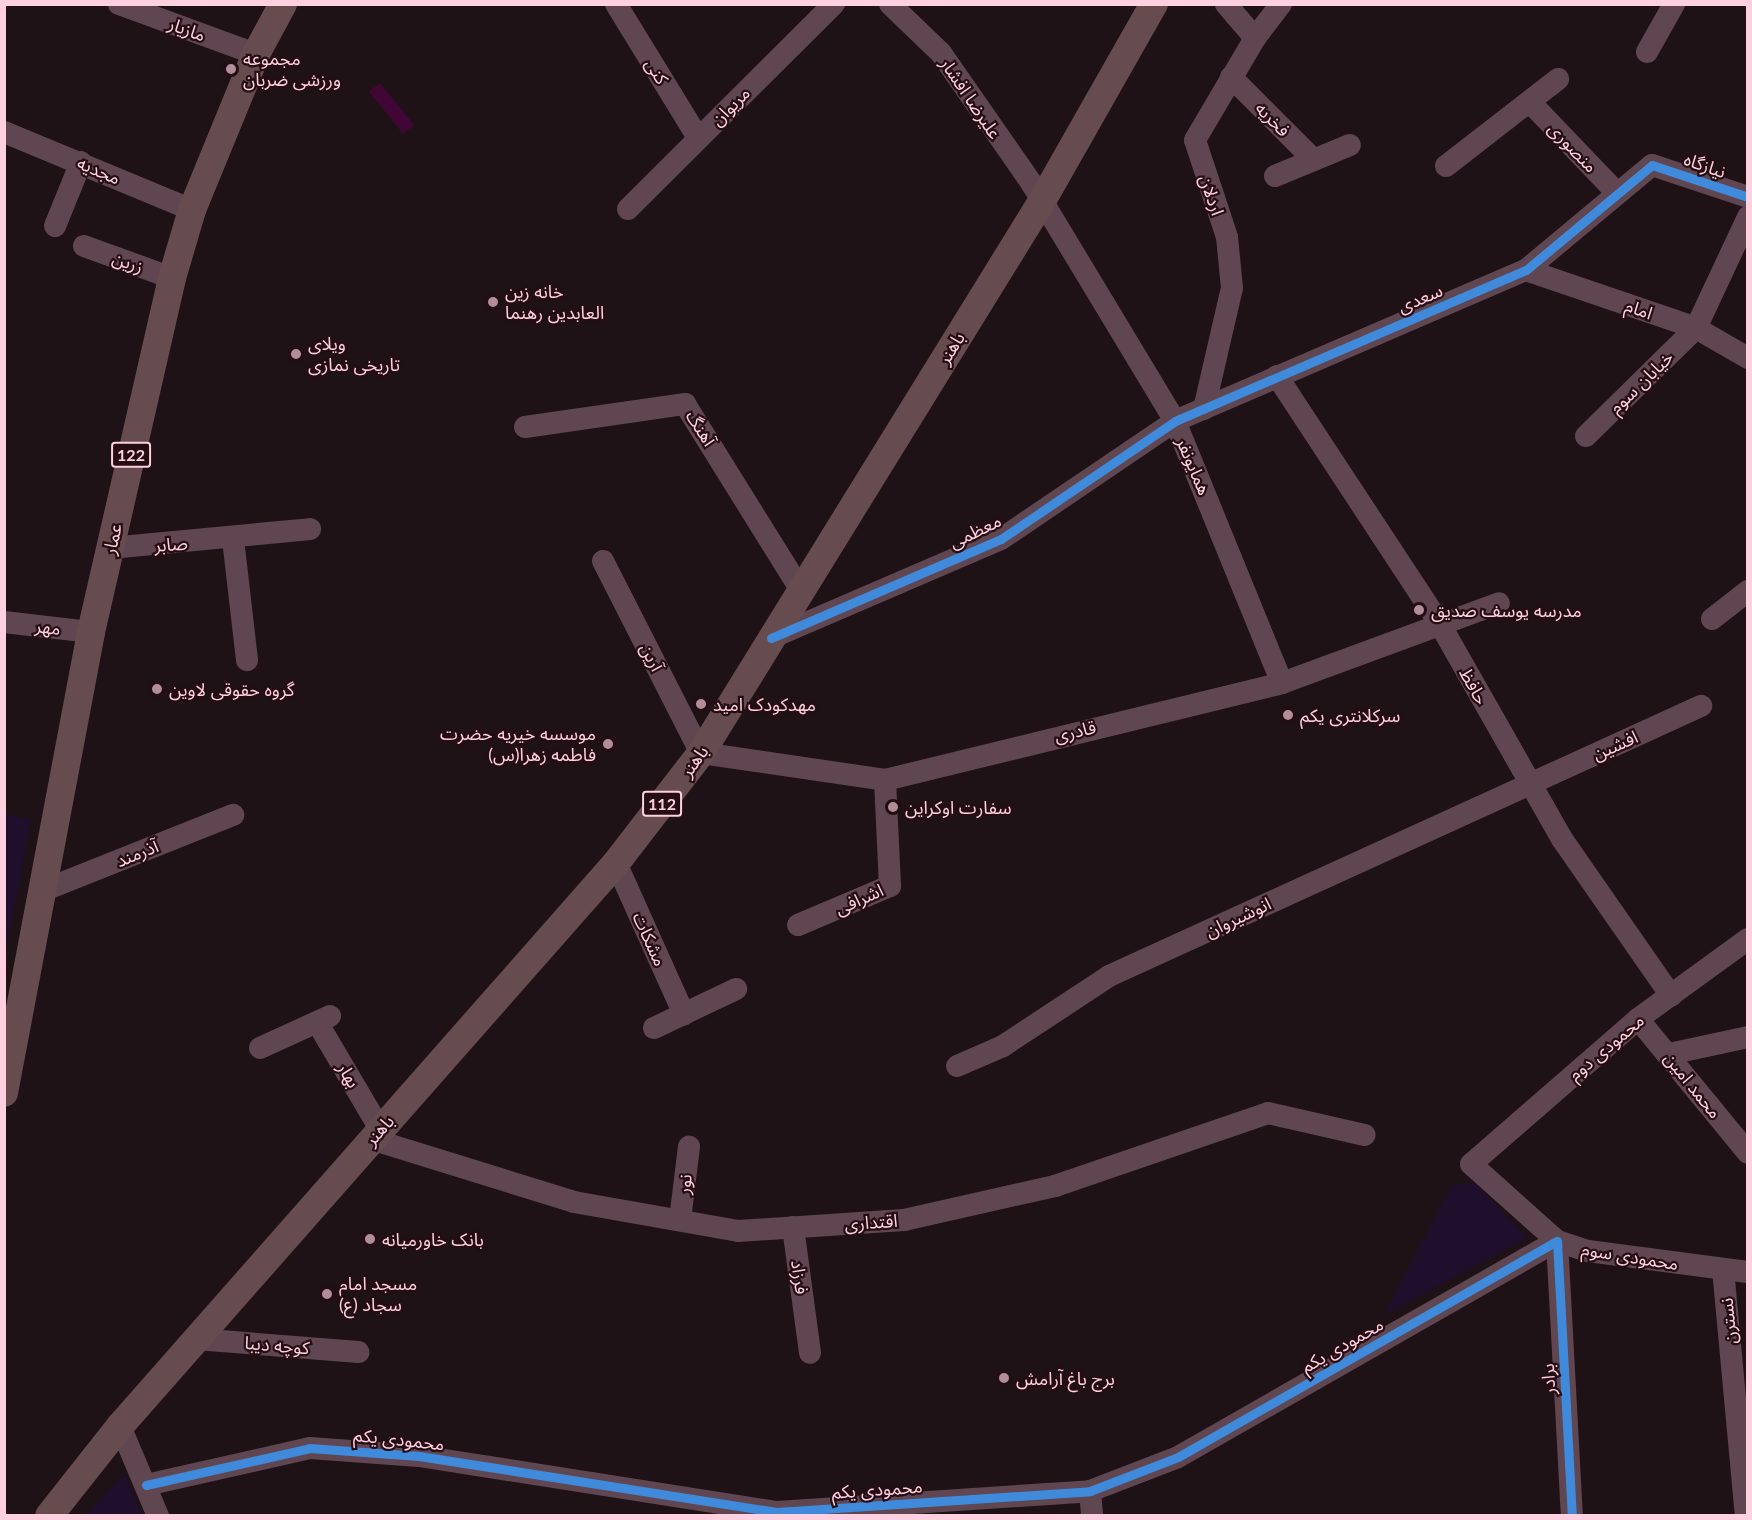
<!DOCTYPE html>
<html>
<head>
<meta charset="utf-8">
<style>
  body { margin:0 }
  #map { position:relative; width:1752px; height:1520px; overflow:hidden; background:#1f1216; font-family:Lato,"Noto Sans Arabic",sans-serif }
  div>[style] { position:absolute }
  .green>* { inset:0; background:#1f0f2c }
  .water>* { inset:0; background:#400736; transform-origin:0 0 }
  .minor>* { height:22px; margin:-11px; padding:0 11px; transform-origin:11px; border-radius:11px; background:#604651 }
  .major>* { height:28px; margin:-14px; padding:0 14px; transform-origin:14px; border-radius:14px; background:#664c4f }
  .cycleway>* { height:9px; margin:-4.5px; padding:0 4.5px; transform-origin:4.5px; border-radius:4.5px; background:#408adc }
  .dots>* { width:16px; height:16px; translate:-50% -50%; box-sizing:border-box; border:3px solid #240d13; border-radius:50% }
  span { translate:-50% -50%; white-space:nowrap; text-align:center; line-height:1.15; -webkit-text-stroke:4.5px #240d13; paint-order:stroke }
  .shield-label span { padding:2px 4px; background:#240d13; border:2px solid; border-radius:4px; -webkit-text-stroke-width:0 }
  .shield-label { font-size:16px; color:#ffd0e0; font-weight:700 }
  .street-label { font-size:18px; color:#ffd0e0 }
  .poi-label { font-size:18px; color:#ffd0e0 }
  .left { translate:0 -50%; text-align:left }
  .right { translate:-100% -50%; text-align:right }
  .frame { position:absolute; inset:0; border:6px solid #ffd0e0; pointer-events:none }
</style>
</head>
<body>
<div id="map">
  <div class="green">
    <div style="clip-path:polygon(5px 814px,31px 820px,5px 955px,4px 814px)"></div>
    <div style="clip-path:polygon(1475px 1182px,1527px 1238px,1384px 1315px,1451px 1186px)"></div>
    <div style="clip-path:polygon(125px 1474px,142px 1515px,86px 1515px)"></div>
  </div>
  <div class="water">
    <div style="left:380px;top:83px;width:54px;height:14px;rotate:51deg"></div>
  </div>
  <div class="minor">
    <div style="left:119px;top:4px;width:146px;rotate:20.1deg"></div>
    <div style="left:616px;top:4px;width:157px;rotate:58.5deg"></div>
    <div style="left:890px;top:4px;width:71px;rotate:43.9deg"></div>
    <div style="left:941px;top:53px;width:160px;rotate:55.2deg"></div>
    <div style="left:1032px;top:184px;width:277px;rotate:58.9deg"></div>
    <div style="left:1175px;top:421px;width:283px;rotate:67.8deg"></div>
    <div style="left:1255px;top:38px;width:43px;rotate:-52.6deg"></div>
    <div style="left:1647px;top:52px;width:55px;rotate:-60.6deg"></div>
    <div style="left:1231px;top:77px;width:117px;rotate:45deg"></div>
    <div style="left:1530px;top:102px;width:124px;rotate:46.3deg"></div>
    <div style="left:4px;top:132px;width:204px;rotate:22.5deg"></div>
    <div style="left:1446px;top:166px;width:142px;rotate:-37.8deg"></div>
    <div style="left:1275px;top:176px;width:81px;rotate:-22.5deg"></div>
    <div style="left:628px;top:209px;width:291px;rotate:-44.9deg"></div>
    <div style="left:55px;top:226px;width:69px;rotate:-67.9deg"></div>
    <div style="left:84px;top:246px;width:94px;rotate:20deg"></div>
    <div style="left:1526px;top:270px;width:180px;rotate:18.8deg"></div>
    <div style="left:1696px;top:328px;width:60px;rotate:30deg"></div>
    <div style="left:1277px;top:376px;width:299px;rotate:56.7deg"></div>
    <div style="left:1441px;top:626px;width:245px;rotate:60.4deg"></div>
    <div style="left:1562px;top:839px;width:191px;rotate:55.2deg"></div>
    <div style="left:1204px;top:409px;width:124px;rotate:-77deg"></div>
    <div style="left:1232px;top:288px;width:51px;rotate:-95.6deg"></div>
    <div style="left:1227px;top:237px;width:102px;rotate:-108.3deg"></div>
    <div style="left:1195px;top:140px;width:118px;rotate:-59.5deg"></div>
    <div style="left:1255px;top:38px;width:45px;rotate:-130.5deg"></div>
    <div style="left:525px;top:427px;width:162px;rotate:-8.2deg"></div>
    <div style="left:685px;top:404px;width:219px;rotate:58.1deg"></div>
    <div style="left:1586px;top:436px;width:154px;rotate:-44.5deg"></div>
    <div style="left:1696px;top:328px;width:123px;rotate:-64.9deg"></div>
    <div style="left:233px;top:539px;width:122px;rotate:83.4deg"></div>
    <div style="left:110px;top:548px;width:201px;rotate:-5.4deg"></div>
    <div style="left:603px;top:561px;width:216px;rotate:63deg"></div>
    <div style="left:701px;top:753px;width:186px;rotate:8.3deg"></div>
    <div style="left:885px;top:780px;width:409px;rotate:-13.7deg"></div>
    <div style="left:1282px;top:683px;width:231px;rotate:-20.2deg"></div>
    <div style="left:1712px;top:619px;width:46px;rotate:-37.9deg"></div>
    <div style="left:4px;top:622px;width:88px;rotate:6.6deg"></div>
    <div style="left:771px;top:638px;width:250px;rotate:-23.3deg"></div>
    <div style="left:1001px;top:539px;width:210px;rotate:-34.1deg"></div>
    <div style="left:1175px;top:421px;width:382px;rotate:-23.3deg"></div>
    <div style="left:1526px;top:270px;width:164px;rotate:-39.8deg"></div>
    <div style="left:1652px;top:165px;width:101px;rotate:18.4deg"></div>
    <div style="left:616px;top:863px;width:166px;rotate:65.8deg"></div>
    <div style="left:42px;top:891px;width:206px;rotate:-21.7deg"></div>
    <div style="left:798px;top:925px;width:100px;rotate:-23deg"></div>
    <div style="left:890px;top:886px;width:106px;rotate:-92.7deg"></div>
    <div style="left:1748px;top:939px;width:136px;rotate:144deg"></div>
    <div style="left:1638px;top:1019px;width:221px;rotate:139deg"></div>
    <div style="left:1471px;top:1164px;width:115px;rotate:41.8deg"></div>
    <div style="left:1557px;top:1241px;width:33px;rotate:18deg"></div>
    <div style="left:1588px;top:1251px;width:161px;rotate:7.5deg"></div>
    <div style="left:1638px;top:1019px;width:173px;rotate:50.6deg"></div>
    <div style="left:317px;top:1022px;width:124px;rotate:59.5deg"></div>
    <div style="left:654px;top:1028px;width:91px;rotate:-25.4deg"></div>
    <div style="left:260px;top:1048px;width:77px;rotate:-24.6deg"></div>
    <div style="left:1669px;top:1054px;width:81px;rotate:-12.1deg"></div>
    <div style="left:957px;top:1066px;width:50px;rotate:-23.5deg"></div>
    <div style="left:1003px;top:1046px;width:127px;rotate:-33.4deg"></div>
    <div style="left:1109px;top:976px;width:651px;rotate:-24.52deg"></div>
    <div style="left:371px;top:1139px;width:213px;rotate:17.2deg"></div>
    <div style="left:574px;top:1202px;width:167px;rotate:10deg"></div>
    <div style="left:738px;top:1231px;width:166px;rotate:-3.8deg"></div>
    <div style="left:904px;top:1220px;width:155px;rotate:-12.7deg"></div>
    <div style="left:1055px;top:1186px;width:225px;rotate:-18.9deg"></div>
    <div style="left:1268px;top:1113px;width:99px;rotate:12.8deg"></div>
    <div style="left:680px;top:1220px;width:74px;rotate:-83deg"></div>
    <div style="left:793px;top:1227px;width:127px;rotate:82.3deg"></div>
    <div style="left:1723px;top:1269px;width:248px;rotate:84.7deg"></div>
    <div style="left:196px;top:1339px;width:163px;rotate:4.6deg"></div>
    <div style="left:120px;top:1426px;width:98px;rotate:67.1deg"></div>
    <div style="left:146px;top:1485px;width:168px;rotate:-12.7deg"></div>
    <div style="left:310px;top:1448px;width:109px;rotate:4.2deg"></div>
    <div style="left:419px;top:1456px;width:362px;rotate:8.9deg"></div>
    <div style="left:777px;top:1512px;width:314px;rotate:-3.8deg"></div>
    <div style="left:1090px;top:1491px;width:94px;rotate:-21.1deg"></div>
    <div style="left:1178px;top:1457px;width:436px;rotate:-29.7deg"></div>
    <div style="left:1557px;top:1241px;width:275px;rotate:86.9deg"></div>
    <div style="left:1090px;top:1491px;width:25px;rotate:85deg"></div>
  </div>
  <div class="major">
    <div style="left:4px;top:1093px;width:469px;rotate:-79.3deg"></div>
    <div style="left:91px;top:632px;width:363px;rotate:-77.1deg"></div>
    <div style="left:172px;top:278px;width:71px;rotate:-73.6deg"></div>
    <div style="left:192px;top:210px;width:169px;rotate:-67.7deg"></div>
    <div style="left:256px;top:54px;width:57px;rotate:-61.6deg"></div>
    <div style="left:49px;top:1516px;width:115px;rotate:-51.7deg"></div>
    <div style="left:120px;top:1426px;width:750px;rotate:-48.62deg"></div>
    <div style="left:616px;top:863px;width:139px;rotate:-52.3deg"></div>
    <div style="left:701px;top:753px;width:649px;rotate:-58.29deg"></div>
    <div style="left:1042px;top:201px;width:227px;rotate:-60.4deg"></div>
  </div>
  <div class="cycleway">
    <div style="left:771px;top:638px;width:250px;rotate:-23.3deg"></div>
    <div style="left:1001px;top:539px;width:210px;rotate:-34.1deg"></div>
    <div style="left:1175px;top:421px;width:382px;rotate:-23.3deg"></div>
    <div style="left:1526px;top:270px;width:164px;rotate:-39.8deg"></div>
    <div style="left:1652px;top:165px;width:101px;rotate:18.4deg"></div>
    <div style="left:146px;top:1485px;width:168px;rotate:-12.7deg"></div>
    <div style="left:310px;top:1448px;width:109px;rotate:4.2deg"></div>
    <div style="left:419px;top:1456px;width:362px;rotate:8.9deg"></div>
    <div style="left:777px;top:1512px;width:314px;rotate:-3.8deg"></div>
    <div style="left:1090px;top:1491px;width:94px;rotate:-21.1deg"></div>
    <div style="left:1178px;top:1457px;width:436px;rotate:-29.7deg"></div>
    <div style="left:1557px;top:1241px;width:275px;rotate:86.9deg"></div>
  </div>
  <div class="dots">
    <div style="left:231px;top:69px;background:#b18e99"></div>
    <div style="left:493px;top:302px;background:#b18e99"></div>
    <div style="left:296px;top:354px;background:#b18e99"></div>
    <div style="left:1419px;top:610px;background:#b18e99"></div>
    <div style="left:157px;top:689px;background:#b18e99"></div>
    <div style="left:701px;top:704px;background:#b18e99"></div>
    <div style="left:1288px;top:715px;background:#b18e99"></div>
    <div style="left:608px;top:744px;background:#b18e99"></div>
    <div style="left:893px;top:807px;background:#b18e99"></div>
    <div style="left:370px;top:1239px;background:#b18e99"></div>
    <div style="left:327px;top:1294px;background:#b18e99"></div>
    <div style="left:1004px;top:1378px;background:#b18e99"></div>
  </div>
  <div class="shield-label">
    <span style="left:131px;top:455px">122</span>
    <span style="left:662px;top:804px">112</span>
  </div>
  <div class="street-label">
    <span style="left:187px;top:29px;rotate:20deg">مازیار</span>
    <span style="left:657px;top:71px;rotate:58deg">کنی</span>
    <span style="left:971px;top:98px;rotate:56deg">علیرضا افشار</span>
    <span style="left:730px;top:106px;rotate:-45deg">مریوان</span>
    <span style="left:1273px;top:119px;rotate:45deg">فخریه</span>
    <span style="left:1573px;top:147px;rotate:46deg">منصوری</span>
    <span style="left:1705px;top:165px;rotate:19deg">نیازگاه</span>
    <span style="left:99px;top:170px;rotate:23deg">مجدیه</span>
    <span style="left:1212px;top:195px;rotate:71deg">اردلان</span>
    <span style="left:128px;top:262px;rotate:20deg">زرین</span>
    <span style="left:1420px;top:298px;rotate:-23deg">سعدی</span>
    <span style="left:1639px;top:309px;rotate:19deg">امام</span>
    <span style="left:951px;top:348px;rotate:-58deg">باهنر</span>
    <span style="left:1641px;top:382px;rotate:-44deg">خیابان سوم</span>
    <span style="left:701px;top:428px;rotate:57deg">آهنگ</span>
    <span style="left:1194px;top:466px;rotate:67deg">همایونفر</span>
    <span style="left:975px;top:531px;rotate:-26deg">معظمی</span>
    <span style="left:112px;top:539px;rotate:-77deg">عمار</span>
    <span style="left:171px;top:544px;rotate:-4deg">صابر</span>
    <span style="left:48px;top:627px;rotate:7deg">مهر</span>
    <span style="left:652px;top:657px;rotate:63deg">آرین</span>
    <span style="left:1474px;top:686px;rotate:61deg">حافظ</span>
    <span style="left:1075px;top:731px;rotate:-13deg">قادری</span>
    <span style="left:1615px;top:745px;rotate:-24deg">افشین</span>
    <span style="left:694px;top:761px;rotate:-54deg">باهنر</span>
    <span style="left:137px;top:853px;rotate:-22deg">آذرمند</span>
    <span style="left:859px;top:899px;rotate:-24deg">اشرافی</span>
    <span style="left:1238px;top:917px;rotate:-25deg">انوشیروان</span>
    <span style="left:650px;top:939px;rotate:66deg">مشکات</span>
    <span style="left:1606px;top:1047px;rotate:-40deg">محمودی دوم</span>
    <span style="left:349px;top:1075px;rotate:60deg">بهار</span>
    <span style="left:1693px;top:1085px;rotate:51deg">محمد امین</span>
    <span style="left:379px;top:1130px;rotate:-48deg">باهنر</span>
    <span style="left:684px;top:1184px;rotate:-83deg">نور</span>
    <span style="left:871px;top:1222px;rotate:-4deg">اقتداری</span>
    <span style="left:1630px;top:1256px;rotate:9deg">محمودی سوم</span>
    <span style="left:800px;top:1277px;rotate:82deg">فرزاد</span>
    <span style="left:1728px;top:1321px;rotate:-95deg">نسترن</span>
    <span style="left:277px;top:1345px;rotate:5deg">کوچه دیبا</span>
    <span style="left:1342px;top:1345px;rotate:-30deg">محمودی یکم</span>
    <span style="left:1548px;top:1379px;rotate:-93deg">برادر</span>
    <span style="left:399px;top:1439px;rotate:6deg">محمودی یکم</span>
    <span style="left:877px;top:1489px;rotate:-4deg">محمودی یکم</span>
  </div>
  <div class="poi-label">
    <span class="left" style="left:243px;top:69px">مجموعه<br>ورزشی ضربان</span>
    <span class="left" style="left:505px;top:302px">خانه زین<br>العابدین رهنما</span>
    <span class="left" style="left:308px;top:354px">ویلای<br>تاریخی نمازی</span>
    <span class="left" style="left:1431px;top:610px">مدرسه یوسف صدیق</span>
    <span class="left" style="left:169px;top:689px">گروه حقوقی لاوین</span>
    <span class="left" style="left:713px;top:704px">مهدکودک امید</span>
    <span class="left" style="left:1300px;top:715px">سرکلانتری یکم</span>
    <span class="right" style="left:596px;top:744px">موسسه خیریه حضرت<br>فاطمه زهرا(س)</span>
    <span class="left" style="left:905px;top:807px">سفارت اوکراین</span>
    <span class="left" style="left:382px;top:1239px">بانک خاورمیانه</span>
    <span class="left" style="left:339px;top:1294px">مسجد امام<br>سجاد (ع)</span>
    <span class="left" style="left:1016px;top:1378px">برج باغ آرامش</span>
  </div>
  <div class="frame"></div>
</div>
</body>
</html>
